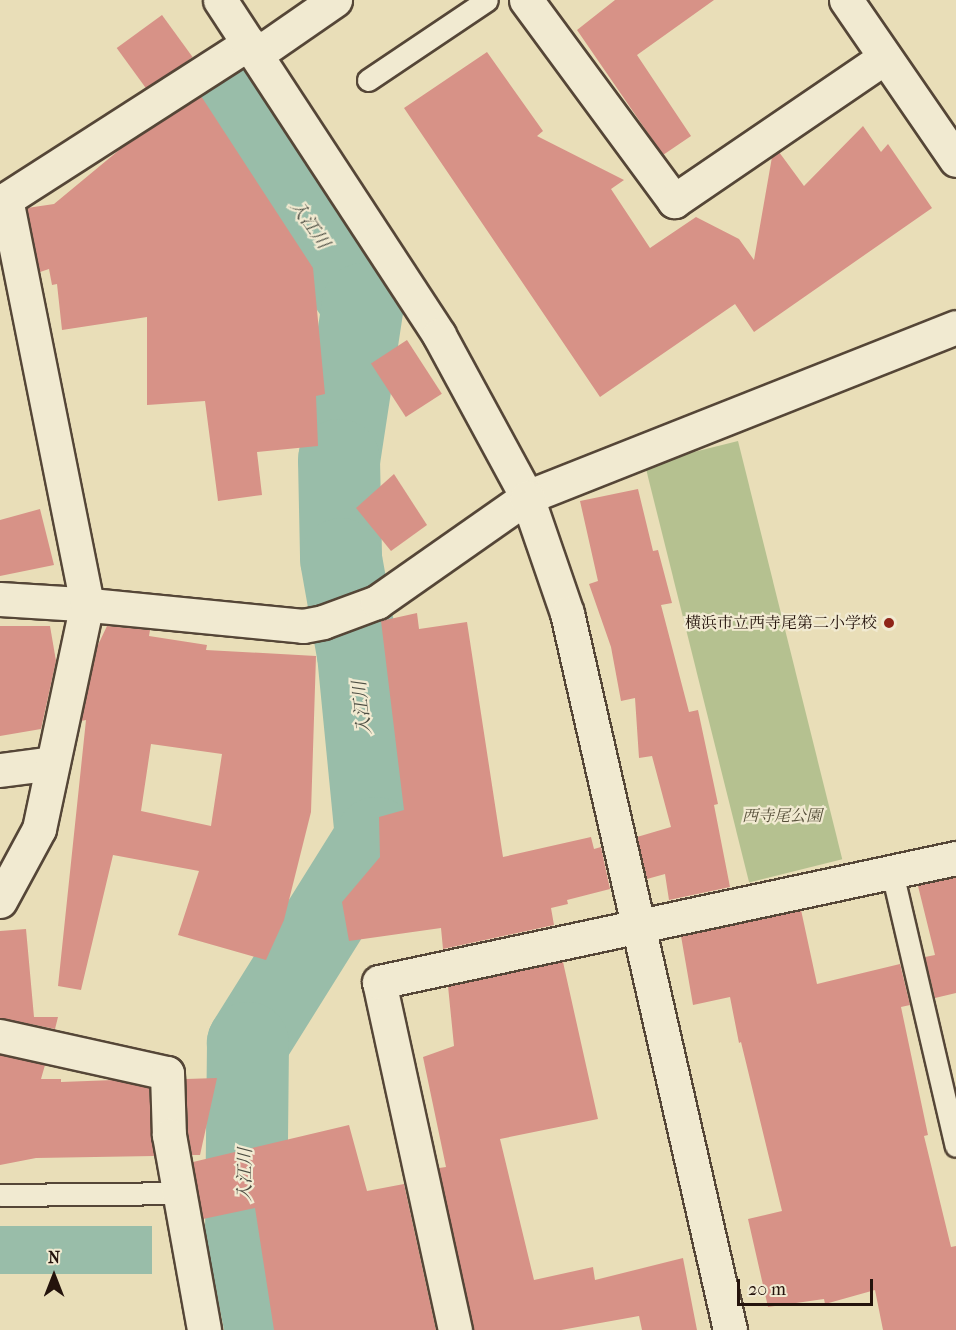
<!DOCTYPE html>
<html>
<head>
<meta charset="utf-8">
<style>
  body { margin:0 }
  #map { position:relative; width:956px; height:1330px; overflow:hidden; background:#e9deb8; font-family:"IM FELL French Canon","Noto Serif JP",serif }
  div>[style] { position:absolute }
  .green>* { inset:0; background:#b5c190; transform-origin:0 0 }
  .water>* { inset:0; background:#99bda9; transform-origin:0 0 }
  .river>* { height:82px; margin:-41px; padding:0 41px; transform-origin:41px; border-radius:41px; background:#99bda9 }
  .building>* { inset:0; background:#d79287; transform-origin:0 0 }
  .roads { filter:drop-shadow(2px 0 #554637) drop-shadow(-2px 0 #554637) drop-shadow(0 2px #554637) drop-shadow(0 -2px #554637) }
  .lane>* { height:21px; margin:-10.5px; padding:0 10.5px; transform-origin:10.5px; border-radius:10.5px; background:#f1ead1 }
  .street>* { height:33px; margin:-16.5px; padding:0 16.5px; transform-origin:16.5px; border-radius:16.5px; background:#f1ead1 }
  .secondary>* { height:33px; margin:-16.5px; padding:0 16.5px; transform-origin:16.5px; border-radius:16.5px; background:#f1ead1 }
  .dots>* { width:16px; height:16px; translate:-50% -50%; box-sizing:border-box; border:3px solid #f1ead1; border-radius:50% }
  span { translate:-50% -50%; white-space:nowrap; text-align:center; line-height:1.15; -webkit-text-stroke:4.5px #f1ead1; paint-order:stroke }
  .poi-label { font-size:16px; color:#24130c }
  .right { translate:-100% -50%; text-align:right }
  .park-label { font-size:16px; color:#57503a; font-style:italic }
  .water-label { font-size:18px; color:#4d4e43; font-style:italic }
  .north { position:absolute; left:24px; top:1246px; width:60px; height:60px; -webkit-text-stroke:4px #f1ead1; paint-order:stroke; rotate:0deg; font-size:16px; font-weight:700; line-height:24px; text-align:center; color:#24130c }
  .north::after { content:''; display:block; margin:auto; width:21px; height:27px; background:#24130c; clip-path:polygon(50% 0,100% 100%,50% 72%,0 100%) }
  .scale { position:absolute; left:737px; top:1279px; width:136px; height:27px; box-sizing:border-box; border:3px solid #24130c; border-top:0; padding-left:8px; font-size:18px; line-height:21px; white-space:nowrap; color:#24130c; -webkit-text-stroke:4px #f1ead1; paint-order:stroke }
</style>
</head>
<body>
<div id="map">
  <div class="green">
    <div style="left:738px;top:441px;width:431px;height:96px;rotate:76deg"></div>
  </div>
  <div class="water">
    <div style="left:0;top:1226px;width:152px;height:48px"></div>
  </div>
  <div class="river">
    <div style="left:232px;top:93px;width:17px;rotate:103deg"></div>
    <div style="left:228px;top:110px;width:236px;rotate:55.2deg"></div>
    <div style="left:363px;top:304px;width:158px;rotate:98.7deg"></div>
    <div style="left:339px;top:460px;width:99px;rotate:88.8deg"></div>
    <div style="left:341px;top:559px;width:97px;rotate:79.9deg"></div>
    <div style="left:358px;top:654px;width:185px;rotate:84.4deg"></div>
    <div style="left:376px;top:838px;width:242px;rotate:122deg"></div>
    <div style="left:248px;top:1043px;width:189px;rotate:90.6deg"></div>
    <div style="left:246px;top:1232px;width:100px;rotate:78.5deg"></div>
  </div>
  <div class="building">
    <div style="clip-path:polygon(615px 0,714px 0,637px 55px,691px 136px,663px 155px,577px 30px)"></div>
    <div style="left:162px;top:15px;width:52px;height:56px;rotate:54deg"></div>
    <div style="clip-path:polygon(487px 52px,543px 131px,537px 136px,624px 180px,611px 189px,650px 248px,696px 217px,739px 239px,754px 260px,772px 157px,779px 152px,804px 186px,863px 126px,881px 152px,888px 144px,932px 208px,754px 332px,735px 304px,600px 397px,404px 108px)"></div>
    <div style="clip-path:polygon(201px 96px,313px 268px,325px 394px,316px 396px,318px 446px,257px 452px,262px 495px,218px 501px,205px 401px,147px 405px,147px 317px,62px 330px,57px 284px,52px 285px,49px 269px,40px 272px,27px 208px,54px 204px,124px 146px)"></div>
    <div style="left:407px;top:340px;width:64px;height:43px;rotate:57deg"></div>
    <div style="clip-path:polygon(394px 474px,427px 525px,391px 551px,356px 508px)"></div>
    <div style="clip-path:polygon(638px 489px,653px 551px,658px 550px,672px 603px,661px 605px,689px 712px,698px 710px,718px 804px,714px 805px,730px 887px,669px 900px,665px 874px,647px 879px,637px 837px,671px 827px,652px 756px,639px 758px,635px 698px,621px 701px,611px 647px,589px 584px,598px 581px,580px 501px)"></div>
    <div style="clip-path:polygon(40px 509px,54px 565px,0 576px,0 520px)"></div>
    <div style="clip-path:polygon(417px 613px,419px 629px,467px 622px,503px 857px,591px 837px,594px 849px,601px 847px,610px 889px,567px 900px,568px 904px,551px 908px,554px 925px,443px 949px,441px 928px,349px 941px,342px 902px,380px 857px,379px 817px,404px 810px,381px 621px)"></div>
    <div style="clip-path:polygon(0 626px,50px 626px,56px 661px,41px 729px,0 736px)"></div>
    <div style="clip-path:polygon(evenodd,107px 626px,150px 630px,149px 636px,207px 645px,206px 650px,316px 656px,311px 812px,284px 920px,266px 960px,178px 935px,199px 871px,113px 855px,81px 990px,58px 986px,86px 720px,81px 721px,97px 647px,107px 626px,151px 744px,222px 754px,211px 826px,141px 811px,151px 744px)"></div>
    <div style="clip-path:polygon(956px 877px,956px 993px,935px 998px,925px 957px,935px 955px,918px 886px)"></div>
    <div style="clip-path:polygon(801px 910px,817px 984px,900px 964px,910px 1005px,901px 1007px,928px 1135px,924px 1136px,951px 1247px,956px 1246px,956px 1330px,883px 1330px,875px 1290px,825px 1304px,824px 1299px,768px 1307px,748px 1219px,782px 1211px,741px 1042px,739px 1043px,730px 997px,693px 1005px,681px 936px)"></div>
    <div style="clip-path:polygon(26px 929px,34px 1017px,58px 1017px,55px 1029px,0 1018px,0 931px)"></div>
    <div style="clip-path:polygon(563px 962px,598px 1119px,500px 1139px,534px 1280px,593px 1267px,595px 1280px,683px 1258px,697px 1330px,642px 1330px,639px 1316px,561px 1330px,473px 1330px,439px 1168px,446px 1167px,423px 1057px,454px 1046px,448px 986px)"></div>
    <div style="clip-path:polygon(0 1055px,45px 1065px,41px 1079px,61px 1079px,61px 1082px,114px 1080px,149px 1088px,154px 1156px,36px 1158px,0 1165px)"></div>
    <div style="clip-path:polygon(217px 1078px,200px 1155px,192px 1155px,188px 1133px,186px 1079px)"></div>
    <div style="clip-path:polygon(349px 1125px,367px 1191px,404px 1184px,436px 1330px,274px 1330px,255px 1208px,203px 1219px,193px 1162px)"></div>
  </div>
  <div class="roads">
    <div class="lane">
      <div style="left:368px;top:80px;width:143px;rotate:-33.9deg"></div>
      <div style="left:892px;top:872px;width:281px;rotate:76.9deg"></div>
      <div style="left:0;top:1195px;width:179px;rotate:-0.6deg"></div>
    </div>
    <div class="street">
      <div style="left:526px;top:0;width:250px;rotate:53.6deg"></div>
      <div style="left:674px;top:201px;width:255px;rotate:-34.3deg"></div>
      <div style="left:846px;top:0;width:194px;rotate:55.5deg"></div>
      <div style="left:257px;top:54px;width:95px;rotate:-34.7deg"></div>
      <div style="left:0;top:203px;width:296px;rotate:-32.7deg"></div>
      <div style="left:0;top:599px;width:80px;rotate:3.6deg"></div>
      <div style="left:80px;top:604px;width:224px;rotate:5.6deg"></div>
      <div style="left:303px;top:626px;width:20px;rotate:-11deg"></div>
      <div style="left:323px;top:622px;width:58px;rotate:-20.3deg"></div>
      <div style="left:377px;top:602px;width:183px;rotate:-35deg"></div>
      <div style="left:527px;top:497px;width:461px;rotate:-21.6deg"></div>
      <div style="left:0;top:770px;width:53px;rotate:-7.5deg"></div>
      <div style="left:0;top:901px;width:82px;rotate:-61.6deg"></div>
      <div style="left:39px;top:829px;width:230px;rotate:-78deg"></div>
      <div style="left:87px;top:604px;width:413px;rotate:-101.3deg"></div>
      <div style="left:0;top:1036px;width:171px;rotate:12.5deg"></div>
      <div style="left:167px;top:1073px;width:62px;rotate:88.2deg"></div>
      <div style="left:169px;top:1135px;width:198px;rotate:79.8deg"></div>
      <div style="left:455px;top:1330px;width:356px;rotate:-102.3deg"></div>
      <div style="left:379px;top:982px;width:590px;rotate:-12.13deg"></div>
    </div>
    <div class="secondary">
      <div style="left:220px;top:0;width:400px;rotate:56.8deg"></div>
      <div style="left:439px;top:335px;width:184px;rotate:61.5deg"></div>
      <div style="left:527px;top:497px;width:123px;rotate:71deg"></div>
      <div style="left:567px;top:613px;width:735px;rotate:77.19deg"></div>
    </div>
  </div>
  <div class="dots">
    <div style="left:889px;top:623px;background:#8f2418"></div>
  </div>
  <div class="poi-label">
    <span class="right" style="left:877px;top:623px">横浜市立西寺尾第二小学校</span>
  </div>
  <div class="park-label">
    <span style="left:782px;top:816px">西寺尾公園</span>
  </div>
  <div class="water-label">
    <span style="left:309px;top:225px;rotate:55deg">入江川</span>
    <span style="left:363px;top:708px;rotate:-96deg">入江川</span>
    <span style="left:246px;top:1175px;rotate:-89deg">入江川</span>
  </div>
  <div class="north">N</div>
  <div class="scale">20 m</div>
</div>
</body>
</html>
